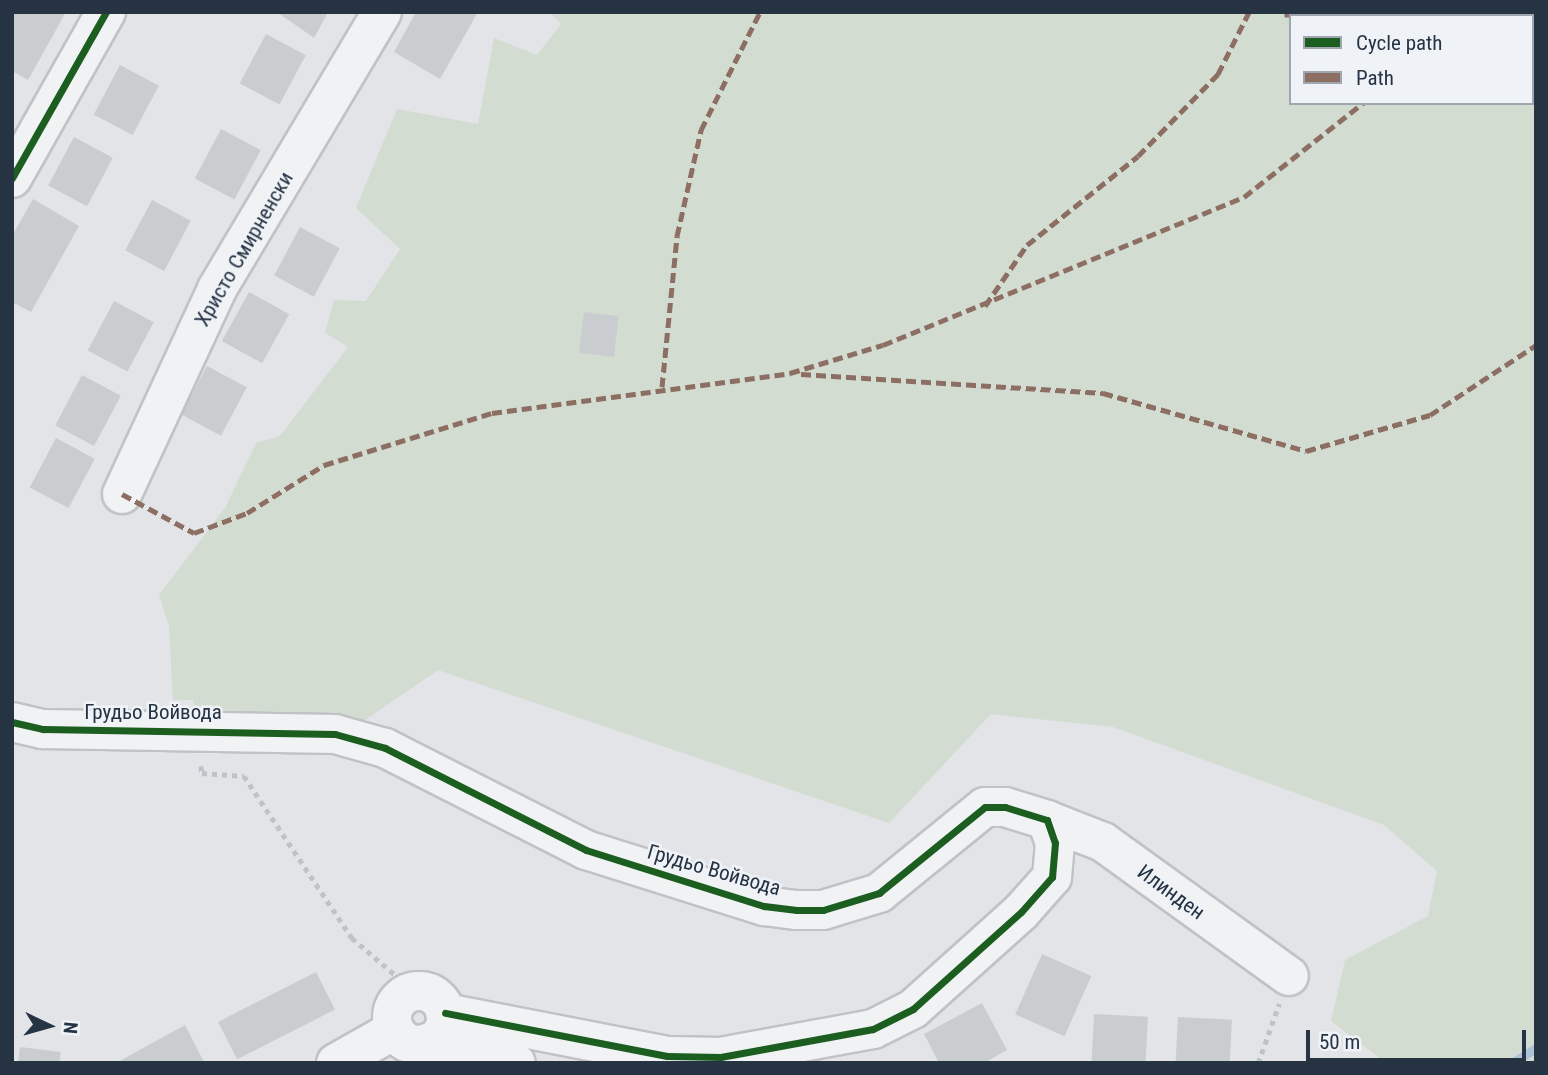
<!DOCTYPE html>
<html>
<head>
<meta charset="utf-8">
<style>
  body { margin:0 }
  #map { position:relative; width:1548px; height:1075px; overflow:hidden; background:#e2e4e7; font-family:"Roboto Condensed",sans-serif }
  div>[style] { position:absolute }
  .green>* { inset:0; background:#d3dcd1 }
  .stream>* { height:9px; margin:-4.5px; padding:0 4.5px; transform-origin:4.5px; border-radius:4.5px; background:#adc3d6 }
  .building>* { inset:0; background:#cacdd0; transform-origin:0 0 }
  .path>* { height:4.5px; margin-top:-2.25px; transform-origin:0; background:repeating-linear-gradient(90deg,#bfc3c7 0 5px,transparent 0 10px) }
  .roads { filter:drop-shadow(2px 0 #c0c2c5) drop-shadow(-2px 0 #c0c2c5) drop-shadow(0 2px #c0c2c5) drop-shadow(0 -2px #c0c2c5) }
  .minor>* { height:38px; margin:-19px; padding:0 19px; transform-origin:19px; border-radius:19px; background:#f1f2f4 }
  .minor>.ring { margin:-19px; padding:0; box-sizing:content-box; background:none; border:38px solid #f1f2f4; border-radius:50% }
  .quiet>* { height:5px; margin-top:-2.5px; transform-origin:0; background:repeating-linear-gradient(90deg,#8d6e63 0 10px,transparent 0 15px) }
  .cycleway>* { height:7px; margin:-3.5px; padding:0 3.5px; transform-origin:3.5px; border-radius:3.5px; background:#1b5e20 }
  span { translate:-50% -50%; white-space:nowrap; text-align:center; line-height:1.15; -webkit-text-stroke:5px #eff3f7; paint-order:stroke }
  .street-label { font-size:21px; color:#263343 }
  .frame { position:absolute; inset:0; border:14px solid #263343; pointer-events:none }
  .legend { position:absolute; left:1289px; top:14px; width:245px; height:91px; box-sizing:border-box; background:#eff3f7; border:2px solid #9fa6af; margin:0; padding:9px 12px; list-style:none; font-size:21px; color:#263343 }
  .legend li { display:flex; align-items:center; gap:14px; height:35px }
  .legend b { width:35px; border:2px solid #9fa6af }
  .north { position:absolute; left:14px; top:991px; width:70px; height:70px; -webkit-text-stroke:5px #eff3f7; paint-order:stroke; rotate:95deg; font-size:19px; font-weight:700; line-height:28px; text-align:center; color:#263343 }
  .north::after { content:''; display:block; margin:auto; width:24px; height:32px; background:#263343; clip-path:polygon(50% 0,100% 100%,50% 72%,0 100%) }
  .scale { position:absolute; left:1306px; top:1030px; width:220px; height:32px; box-sizing:border-box; border:4px solid #263343; border-top:0; padding-left:9px; font-size:21px; line-height:24px; white-space:nowrap; color:#263343; -webkit-text-stroke:5px #eff3f7; paint-order:stroke }
</style>
</head>
<body>
<div id="map">
  <div class="green">
    <div style="clip-path:polygon(evenodd,550px 12px,1536px 12px,1536px 1063px,1386px 1063px,1331px 1021px,1345px 960px,1428px 916px,1437px 871px,1384px 825px,1113px 727px,991px 714px,889px 823px,438px 670px,365px 720px,197px 715px,193px 700px,173px 700px,169px 626px,159px 595px,225px 508px,256px 443px,280px 436px,348px 347px,325px 333px,334px 300px,366px 301px,400px 249px,356px 208px,397px 109px,478px 124px,494px 38px,537px 55px,561px 24px,550px 12px,1291px 16px,1532px 16px,1532px 103px,1291px 103px,1291px 16px)"></div>
  </div>
  <div class="stream">
    <div style="left:1512px;top:1063px;width:28px;rotate:-32deg"></div>
  </div>
  <div class="building">
    <div style="clip-path:polygon(12px 12px,66px 12px,28px 80px,12px 71px)"></div>
    <div style="clip-path:polygon(277px 12px,328px 12px,314px 38px)"></div>
    <div style="clip-path:polygon(416px 12px,478px 12px,440px 79px,394px 52px)"></div>
    <div style="left:266px;top:34px;width:45px;height:56px;rotate:28deg"></div>
    <div style="left:120px;top:65px;width:44px;height:56px;rotate:28deg"></div>
    <div style="left:221px;top:129px;width:45px;height:56px;rotate:28deg"></div>
    <div style="left:74px;top:137px;width:44px;height:55px;rotate:28deg"></div>
    <div style="clip-path:polygon(33px 199px,79px 226px,31px 312px,12px 302px,12px 236px)"></div>
    <div style="left:152px;top:200px;width:44px;height:57px;rotate:28deg"></div>
    <div style="left:300px;top:227px;width:45px;height:55px;rotate:28deg"></div>
    <div style="left:249px;top:292px;width:46px;height:56px;rotate:29deg"></div>
    <div style="left:114px;top:301px;width:45px;height:56px;rotate:28deg"></div>
    <div style="left:584px;top:312px;width:35px;height:41px;rotate:7deg"></div>
    <div style="left:207px;top:366px;width:45px;height:55px;rotate:28deg"></div>
    <div style="left:82px;top:375px;width:44px;height:57px;rotate:28deg"></div>
    <div style="left:56px;top:438px;width:44px;height:56px;rotate:28deg"></div>
    <div style="left:1042px;top:954px;width:54px;height:66px;rotate:24deg"></div>
    <div style="left:316px;top:972px;width:42px;height:110px;rotate:63deg"></div>
    <div style="clip-path:polygon(982px 1003px,1007px 1050px,984px 1063px,939px 1063px,924px 1034px)"></div>
    <div style="left:1094px;top:1014px;width:54px;height:49px;rotate:3deg"></div>
    <div style="left:1178px;top:1017px;width:54px;height:46px;rotate:3deg"></div>
    <div style="clip-path:polygon(185px 1025px,204px 1062px,116px 1063px)"></div>
    <div style="clip-path:polygon(20px 1047px,61px 1052px,59px 1063px,18px 1063px)"></div>
  </div>
  <div class="path">
    <div style="left:201px;top:766px;width:7px;rotate:82deg"></div>
    <div style="left:202px;top:773px;width:42px;rotate:4.1deg"></div>
    <div style="left:244px;top:776px;width:195px;rotate:56.3deg"></div>
    <div style="left:352px;top:938px;width:83px;rotate:40.6deg"></div>
    <div style="left:1258px;top:1063px;width:63px;rotate:-70.4deg"></div>
  </div>
  <div class="roads">
    <div class="minor">
      <div style="left:12px;top:178px;width:191px;rotate:-60.5deg"></div>
      <div style="left:122px;top:494px;width:226px;rotate:-65.1deg"></div>
      <div style="left:217px;top:289px;width:322px;rotate:-59.2deg"></div>
      <div style="left:12px;top:722px;width:32px;rotate:13deg"></div>
      <div style="left:43px;top:729px;width:292px;rotate:1deg"></div>
      <div style="left:335px;top:734px;width:52px;rotate:15.6deg"></div>
      <div style="left:385px;top:748px;width:225px;rotate:26.9deg"></div>
      <div style="left:586px;top:850px;width:187px;rotate:17.5deg"></div>
      <div style="left:764px;top:906px;width:33px;rotate:7deg"></div>
      <div style="left:797px;top:910px;width:26px"></div>
      <div style="left:823px;top:910px;width:59px;rotate:-16.9deg"></div>
      <div style="left:879px;top:893px;width:136px;rotate:-39.1deg"></div>
      <div style="left:985px;top:807px;width:20px"></div>
      <div style="left:1005px;top:807px;width:44px;rotate:17.2deg"></div>
      <div style="left:1047px;top:820px;width:24px;rotate:71deg"></div>
      <div style="left:1055px;top:843px;width:34px;rotate:95deg"></div>
      <div style="left:1052px;top:877px;width:47px;rotate:131.5deg"></div>
      <div style="left:1021px;top:912px;width:145px;rotate:138.1deg"></div>
      <div style="left:913px;top:1009px;width:45px;rotate:153.4deg"></div>
      <div style="left:873px;top:1029px;width:155px;rotate:169.6deg"></div>
      <div style="left:721px;top:1057px;width:54px;rotate:-178.9deg"></div>
      <div style="left:667px;top:1056px;width:226px;rotate:-169deg"></div>
      <div style="left:1047px;top:820px;width:60px;rotate:21.4deg"></div>
      <div style="left:1103px;top:842px;width:229px;rotate:35.8deg"></div>
      <div class="ring" style="left:392px;top:991px;width:16px;height:16px"></div>
      <div style="left:427px;top:1043px;width:91px;rotate:12.7deg"></div>
      <div style="left:336px;top:1063px;width:67px;rotate:-29.6deg"></div>
    </div>
  </div>
  <div class="quiet">
    <div style="left:1287px;top:12px;width:5px;rotate:90deg"></div>
    <div style="left:1436px;top:16px;width:4px;rotate:-76deg"></div>
    <div style="left:1472px;top:16px;width:6px;rotate:-39deg"></div>
    <div style="left:985px;top:306px;width:74px;rotate:-55.5deg"></div>
    <div style="left:1027px;top:245px;width:142px;rotate:-38.7deg"></div>
    <div style="left:1138px;top:156px;width:115px;rotate:-45.7deg"></div>
    <div style="left:1218px;top:74px;width:69px;rotate:-63.4deg"></div>
    <div style="left:801px;top:374px;width:303px;rotate:3.6deg"></div>
    <div style="left:1103px;top:393px;width:211px;rotate:15.9deg"></div>
    <div style="left:1306px;top:451px;width:129px;rotate:-16.2deg"></div>
    <div style="left:1430px;top:415px;width:127px;rotate:-33.4deg"></div>
    <div style="left:662px;top:387px;width:152px;rotate:-84.3deg"></div>
    <div style="left:677px;top:236px;width:109px;rotate:-77.2deg"></div>
    <div style="left:701px;top:130px;width:132px;rotate:-63.4deg"></div>
    <div style="left:122px;top:494px;width:82px;rotate:28.4deg"></div>
    <div style="left:194px;top:533px;width:57px;rotate:-20.7deg"></div>
    <div style="left:247px;top:513px;width:91px;rotate:-31.9deg"></div>
    <div style="left:324px;top:465px;width:176px;rotate:-17.2deg"></div>
    <div style="left:492px;top:413px;width:301px;rotate:-7.6deg"></div>
    <div style="left:790px;top:373px;width:97px;rotate:-16.8deg"></div>
    <div style="left:883px;top:345px;width:390px;rotate:-22.3deg"></div>
    <div style="left:1244px;top:197px;width:152px;rotate:-38.3deg"></div>
  </div>
  <div class="cycleway">
    <div style="left:12px;top:178px;width:191px;rotate:-60.5deg"></div>
    <div style="left:12px;top:722px;width:32px;rotate:13deg"></div>
    <div style="left:43px;top:729px;width:292px;rotate:1deg"></div>
    <div style="left:335px;top:734px;width:52px;rotate:15.6deg"></div>
    <div style="left:385px;top:748px;width:225px;rotate:26.9deg"></div>
    <div style="left:586px;top:850px;width:187px;rotate:17.5deg"></div>
    <div style="left:764px;top:906px;width:33px;rotate:7deg"></div>
    <div style="left:797px;top:910px;width:26px"></div>
    <div style="left:823px;top:910px;width:59px;rotate:-16.9deg"></div>
    <div style="left:879px;top:893px;width:136px;rotate:-39.1deg"></div>
    <div style="left:985px;top:807px;width:20px"></div>
    <div style="left:1005px;top:807px;width:44px;rotate:17.2deg"></div>
    <div style="left:1047px;top:820px;width:24px;rotate:71deg"></div>
    <div style="left:1055px;top:843px;width:34px;rotate:95deg"></div>
    <div style="left:1052px;top:877px;width:47px;rotate:131.5deg"></div>
    <div style="left:1021px;top:912px;width:145px;rotate:138.1deg"></div>
    <div style="left:913px;top:1009px;width:45px;rotate:153.4deg"></div>
    <div style="left:873px;top:1029px;width:155px;rotate:169.6deg"></div>
    <div style="left:721px;top:1057px;width:54px;rotate:-178.9deg"></div>
    <div style="left:667px;top:1056px;width:226px;rotate:-169deg"></div>
  </div>
  <div class="street-label">
    <span style="left:244px;top:249px;rotate:-60deg">Христо Смирненски</span>
    <span style="left:153px;top:712px">Грудьо Войвода</span>
    <span style="left:714px;top:870px;rotate:16deg">Грудьо Войвода</span>
    <span style="left:1171px;top:892px;rotate:36deg">Илинден</span>
  </div>
  <div class="frame"></div>
  <ul class="legend">
  <li><b style="height:9px;background:#1b5e20"></b>Cycle path</li>
  <li><b style="height:9px;background:#8d6e63"></b>Path</li>
  </ul>
  <div class="north">N</div>
  <div class="scale">50 m</div>
</div>
</body>
</html>
